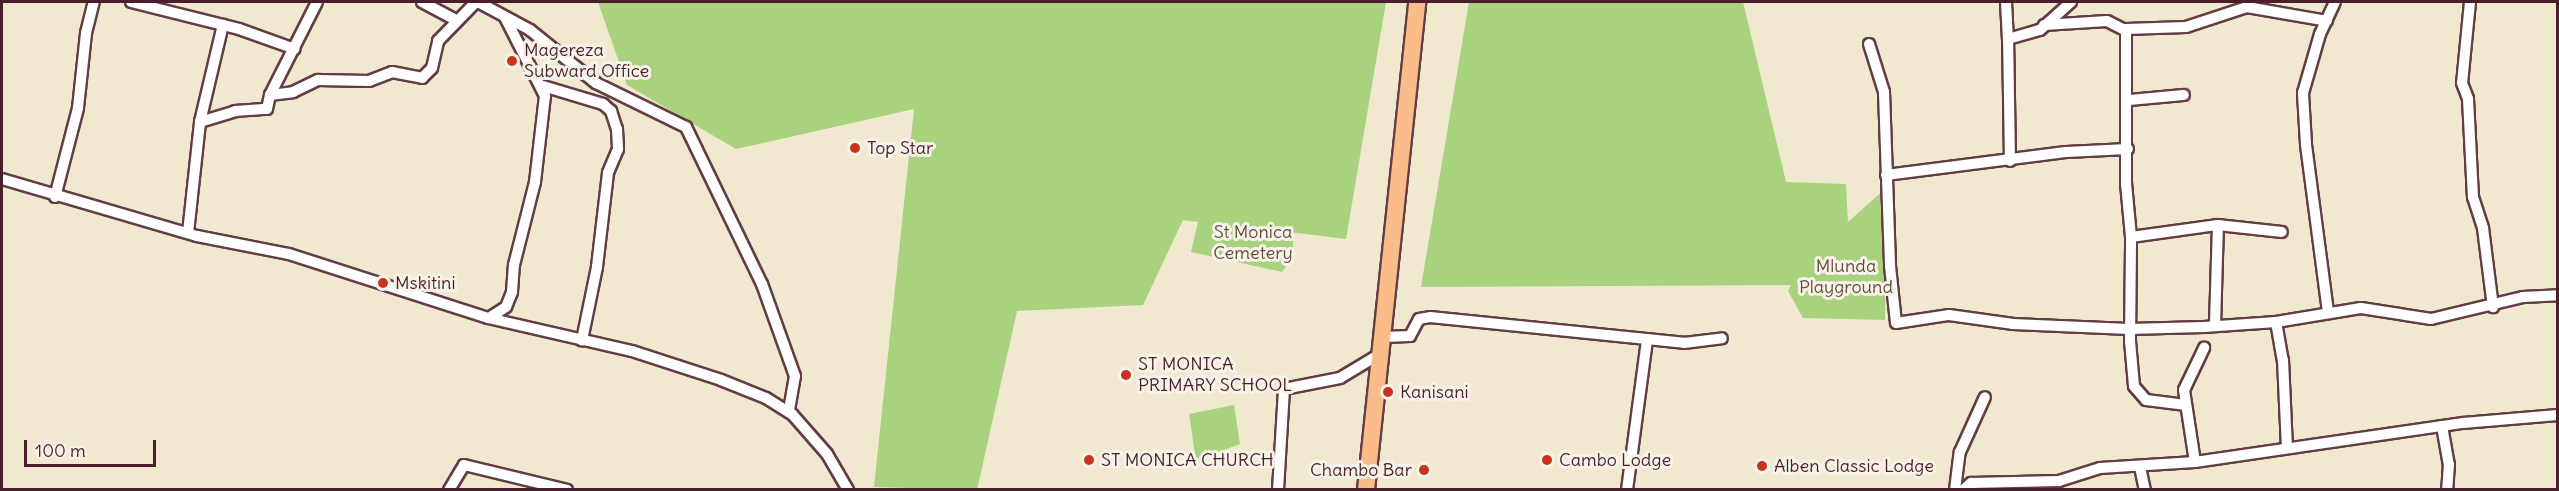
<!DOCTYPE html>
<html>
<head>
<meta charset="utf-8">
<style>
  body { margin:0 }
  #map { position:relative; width:2559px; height:491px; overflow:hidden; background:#f1e8d0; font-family:Delius,sans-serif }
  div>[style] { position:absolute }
  .green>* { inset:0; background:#a8d27e }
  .roads { filter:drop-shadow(2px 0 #633d44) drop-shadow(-2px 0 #633d44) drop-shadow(0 2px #633d44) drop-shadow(0 -2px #633d44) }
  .minor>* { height:10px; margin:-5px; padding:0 5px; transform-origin:5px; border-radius:5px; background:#fff }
  .highway>* { height:16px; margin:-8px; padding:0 8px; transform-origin:8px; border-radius:8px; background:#f9bc8a }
  .dots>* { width:16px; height:16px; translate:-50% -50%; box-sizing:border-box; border:3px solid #f7f3e8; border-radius:50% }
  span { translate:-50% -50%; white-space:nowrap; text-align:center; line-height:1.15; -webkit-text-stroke:6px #f7f3e8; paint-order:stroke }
  .poi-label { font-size:18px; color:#4a1f2b }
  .left { translate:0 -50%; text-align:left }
  .right { translate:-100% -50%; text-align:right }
  .park-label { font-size:18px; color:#624c40 }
  .frame { position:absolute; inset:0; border:3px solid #4a1f2b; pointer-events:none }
  .scale { position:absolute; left:24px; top:440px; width:132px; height:27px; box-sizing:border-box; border:3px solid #4a1f2b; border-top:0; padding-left:8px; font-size:18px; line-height:21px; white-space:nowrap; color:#4a1f2b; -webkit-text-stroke:4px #f7f3e8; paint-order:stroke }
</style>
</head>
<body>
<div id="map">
  <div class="green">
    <div style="clip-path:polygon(598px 2px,1386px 2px,1346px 239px,1281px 231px,1293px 237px,1293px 256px,1282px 272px,1191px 252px,1198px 222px,1183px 220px,1143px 305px,1017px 311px,977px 490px,874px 487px,914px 109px,736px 149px,627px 85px)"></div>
    <div style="clip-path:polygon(1469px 2px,1743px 2px,1786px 182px,1846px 184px,1848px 222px,1886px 188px,1885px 320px,1803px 318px,1788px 291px,1791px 285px,1421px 287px)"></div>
    <div style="clip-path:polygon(1234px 405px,1240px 444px,1196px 460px,1189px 414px)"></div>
  </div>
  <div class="roads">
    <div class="minor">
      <div style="left:131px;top:2px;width:111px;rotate:14deg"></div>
      <div style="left:239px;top:29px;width:59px;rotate:19.7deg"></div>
      <div style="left:422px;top:2px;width:40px;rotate:28deg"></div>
      <div style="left:478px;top:2px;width:59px;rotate:28.3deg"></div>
      <div style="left:530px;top:30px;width:85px;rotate:38.8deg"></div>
      <div style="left:596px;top:83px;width:100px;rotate:26.1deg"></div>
      <div style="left:686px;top:127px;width:174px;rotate:64.2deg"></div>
      <div style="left:762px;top:284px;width:98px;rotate:70.3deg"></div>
      <div style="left:795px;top:376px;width:36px;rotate:100deg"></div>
      <div style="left:2006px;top:2px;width:37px;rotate:87deg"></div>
      <div style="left:2470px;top:2px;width:81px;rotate:95.6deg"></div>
      <div style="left:2462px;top:83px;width:17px;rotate:69deg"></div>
      <div style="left:2468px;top:99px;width:98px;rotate:87.1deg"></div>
      <div style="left:2473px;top:197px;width:33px;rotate:72deg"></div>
      <div style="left:2483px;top:228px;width:80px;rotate:82.8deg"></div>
      <div style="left:2044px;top:25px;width:63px;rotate:-3.6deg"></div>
      <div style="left:2107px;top:21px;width:20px;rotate:27deg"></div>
      <div style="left:1869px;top:44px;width:50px;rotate:72.6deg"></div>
      <div style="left:1884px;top:92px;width:174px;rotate:88deg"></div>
      <div style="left:1890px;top:266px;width:57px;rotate:84deg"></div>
      <div style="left:1896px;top:323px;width:54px;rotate:-8.6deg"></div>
      <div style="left:1949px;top:315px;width:65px;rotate:8deg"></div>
      <div style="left:2013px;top:324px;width:116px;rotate:2.5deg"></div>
      <div style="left:2129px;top:329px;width:75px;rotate:-1.5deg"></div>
      <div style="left:2204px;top:327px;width:72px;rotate:-4deg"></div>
      <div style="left:2276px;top:322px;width:86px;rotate:-9.4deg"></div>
      <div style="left:2361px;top:308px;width:71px;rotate:8.9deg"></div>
      <div style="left:2431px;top:319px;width:95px;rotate:-13.4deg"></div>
      <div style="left:2523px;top:297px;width:35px;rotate:-3deg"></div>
      <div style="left:543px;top:86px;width:63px;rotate:16.7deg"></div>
      <div style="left:603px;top:104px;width:11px;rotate:41deg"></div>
      <div style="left:611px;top:111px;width:19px;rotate:72deg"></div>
      <div style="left:617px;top:129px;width:20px;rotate:87deg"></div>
      <div style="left:618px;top:149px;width:26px;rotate:113deg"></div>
      <div style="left:608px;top:173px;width:95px;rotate:96.7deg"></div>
      <div style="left:597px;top:267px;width:75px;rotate:101.6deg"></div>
      <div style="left:270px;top:95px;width:23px;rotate:-7deg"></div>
      <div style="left:293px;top:92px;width:28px;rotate:-26deg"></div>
      <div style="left:318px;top:80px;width:51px;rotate:1.1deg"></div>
      <div style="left:369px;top:81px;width:25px;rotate:-21deg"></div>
      <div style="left:392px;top:72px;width:31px;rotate:11deg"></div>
      <div style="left:422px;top:78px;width:14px;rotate:-45deg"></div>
      <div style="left:432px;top:68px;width:28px;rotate:-77deg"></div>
      <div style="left:438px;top:41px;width:54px;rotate:-45.7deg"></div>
      <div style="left:2129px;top:100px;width:55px;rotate:-5.2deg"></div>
      <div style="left:200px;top:122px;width:37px;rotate:-17deg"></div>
      <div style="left:235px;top:111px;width:32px;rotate:-4deg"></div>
      <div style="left:267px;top:109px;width:14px;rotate:-78deg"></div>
      <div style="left:270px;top:95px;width:104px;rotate:-63.2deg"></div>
      <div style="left:2010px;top:161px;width:122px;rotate:-90.9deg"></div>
      <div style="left:2008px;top:39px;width:33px;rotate:-16deg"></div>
      <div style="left:2040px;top:30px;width:42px;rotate:-42.1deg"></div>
      <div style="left:1886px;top:175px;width:181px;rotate:-7.3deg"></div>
      <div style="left:2066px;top:152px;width:62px;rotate:-2.8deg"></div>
      <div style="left:2px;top:179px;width:203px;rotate:16.3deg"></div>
      <div style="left:197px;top:236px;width:94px;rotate:11.1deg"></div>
      <div style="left:289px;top:254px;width:209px;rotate:17.8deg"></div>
      <div style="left:488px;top:318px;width:148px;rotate:12.9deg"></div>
      <div style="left:632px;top:351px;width:94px;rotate:18deg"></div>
      <div style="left:721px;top:380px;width:48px;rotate:21.8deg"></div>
      <div style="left:766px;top:398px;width:31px;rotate:32deg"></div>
      <div style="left:792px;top:414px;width:53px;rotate:48.8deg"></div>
      <div style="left:827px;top:454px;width:42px;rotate:59.7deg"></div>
      <div style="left:55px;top:197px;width:92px;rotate:-75.5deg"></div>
      <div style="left:78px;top:108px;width:75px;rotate:-83.9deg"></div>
      <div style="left:86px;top:33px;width:32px;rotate:-76deg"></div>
      <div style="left:188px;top:233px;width:112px;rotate:-83.8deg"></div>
      <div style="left:200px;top:122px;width:100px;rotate:-76.7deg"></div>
      <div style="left:2131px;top:237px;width:54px;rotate:-95.3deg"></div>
      <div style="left:2126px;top:183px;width:154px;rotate:-90deg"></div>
      <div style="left:2126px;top:29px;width:60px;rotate:-1.9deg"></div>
      <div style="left:2186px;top:27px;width:64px;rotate:-18.2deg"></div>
      <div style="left:2247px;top:7px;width:81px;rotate:9.9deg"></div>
      <div style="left:2328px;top:312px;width:169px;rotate:-97.5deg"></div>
      <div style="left:2306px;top:144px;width:51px;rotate:-93.4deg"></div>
      <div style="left:2303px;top:93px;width:61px;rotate:-73.9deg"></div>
      <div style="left:2320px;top:34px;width:35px;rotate:-65deg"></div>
      <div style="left:489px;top:318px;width:20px;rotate:-33deg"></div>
      <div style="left:506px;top:307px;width:16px;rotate:-68deg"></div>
      <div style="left:512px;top:292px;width:27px;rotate:-86deg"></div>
      <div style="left:514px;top:265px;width:86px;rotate:-75.8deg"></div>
      <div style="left:535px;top:182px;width:87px;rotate:-83.4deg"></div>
      <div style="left:545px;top:96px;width:89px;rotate:-116.9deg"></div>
      <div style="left:2276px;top:322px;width:39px;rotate:80deg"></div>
      <div style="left:2283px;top:360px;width:87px;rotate:87.4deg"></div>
      <div style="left:2215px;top:325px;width:100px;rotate:-88.3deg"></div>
      <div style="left:1382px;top:337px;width:28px;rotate:-2deg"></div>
      <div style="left:1410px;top:336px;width:19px;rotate:-62deg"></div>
      <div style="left:1419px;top:319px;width:11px;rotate:-10deg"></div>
      <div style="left:1430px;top:317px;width:255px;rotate:5.8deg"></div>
      <div style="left:1684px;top:343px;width:38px;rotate:-7deg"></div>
      <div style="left:2186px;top:405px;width:40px;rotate:-172.9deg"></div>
      <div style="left:2146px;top:400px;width:18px;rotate:-131deg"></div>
      <div style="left:2134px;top:386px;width:45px;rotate:-95.1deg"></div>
      <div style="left:2130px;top:341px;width:104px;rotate:-89.4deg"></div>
      <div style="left:2131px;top:237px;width:88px;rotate:-7.9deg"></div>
      <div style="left:2218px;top:225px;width:64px;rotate:6.2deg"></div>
      <div style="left:2442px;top:426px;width:39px;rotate:80deg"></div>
      <div style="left:2449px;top:464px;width:26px;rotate:94deg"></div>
      <div style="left:2195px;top:462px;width:73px;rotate:-98.7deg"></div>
      <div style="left:2184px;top:390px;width:47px;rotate:-64.5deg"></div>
      <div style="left:2140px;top:467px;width:24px;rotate:78deg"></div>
      <div style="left:449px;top:490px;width:29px;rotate:-59deg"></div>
      <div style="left:464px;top:465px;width:106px;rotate:13.6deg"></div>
      <div style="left:1278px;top:490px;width:101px;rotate:-86.6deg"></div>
      <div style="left:1284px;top:389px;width:57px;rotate:-11.1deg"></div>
      <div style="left:1340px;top:378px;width:47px;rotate:-31deg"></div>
      <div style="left:1627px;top:490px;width:151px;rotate:-82.4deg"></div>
      <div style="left:1955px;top:490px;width:38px;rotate:-83deg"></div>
      <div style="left:1960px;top:452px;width:60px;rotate:-65.6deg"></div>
      <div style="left:1963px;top:490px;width:11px;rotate:-41deg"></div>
      <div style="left:1971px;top:483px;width:88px;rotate:-1.3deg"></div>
      <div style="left:2059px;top:481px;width:43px;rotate:-17.6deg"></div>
      <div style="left:2100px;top:468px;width:95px;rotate:-3.6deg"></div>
      <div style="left:2195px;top:462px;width:271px;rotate:-8.3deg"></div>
      <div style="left:2463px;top:423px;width:95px;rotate:-4.8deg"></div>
    </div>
    <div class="highway">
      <div style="left:1366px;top:490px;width:491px;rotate:-84deg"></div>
    </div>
  </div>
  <div class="dots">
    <div style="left:512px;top:61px;background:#c8321e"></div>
    <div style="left:855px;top:148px;background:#c8321e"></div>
    <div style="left:383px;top:283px;background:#c8321e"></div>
    <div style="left:1126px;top:375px;background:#c8321e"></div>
    <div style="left:1388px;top:392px;background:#c8321e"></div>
    <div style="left:1089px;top:460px;background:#c8321e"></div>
    <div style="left:1547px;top:460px;background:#c8321e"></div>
    <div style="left:1762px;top:466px;background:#c8321e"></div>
    <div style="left:1424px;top:470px;background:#c8321e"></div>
  </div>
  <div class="poi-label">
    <span class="left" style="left:524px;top:61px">Magereza<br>Subward Office</span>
    <span class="left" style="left:867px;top:148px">Top Star</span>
    <span class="left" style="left:395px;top:283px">Mskitini</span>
    <span class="left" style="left:1138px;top:375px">ST MONICA<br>PRIMARY SCHOOL</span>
    <span class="left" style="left:1400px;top:392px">Kanisani</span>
    <span class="left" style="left:1101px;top:460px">ST MONICA CHURCH</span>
    <span class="left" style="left:1559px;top:460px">Cambo Lodge</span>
    <span class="left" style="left:1774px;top:466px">Alben Classic Lodge</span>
    <span class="right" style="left:1412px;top:470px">Chambo Bar</span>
  </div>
  <div class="park-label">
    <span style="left:1253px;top:243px">St Monica<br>Cemetery</span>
    <span style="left:1846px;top:277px">Mlunda<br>Playground</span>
  </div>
  <div class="frame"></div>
  <div class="scale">100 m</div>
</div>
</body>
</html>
